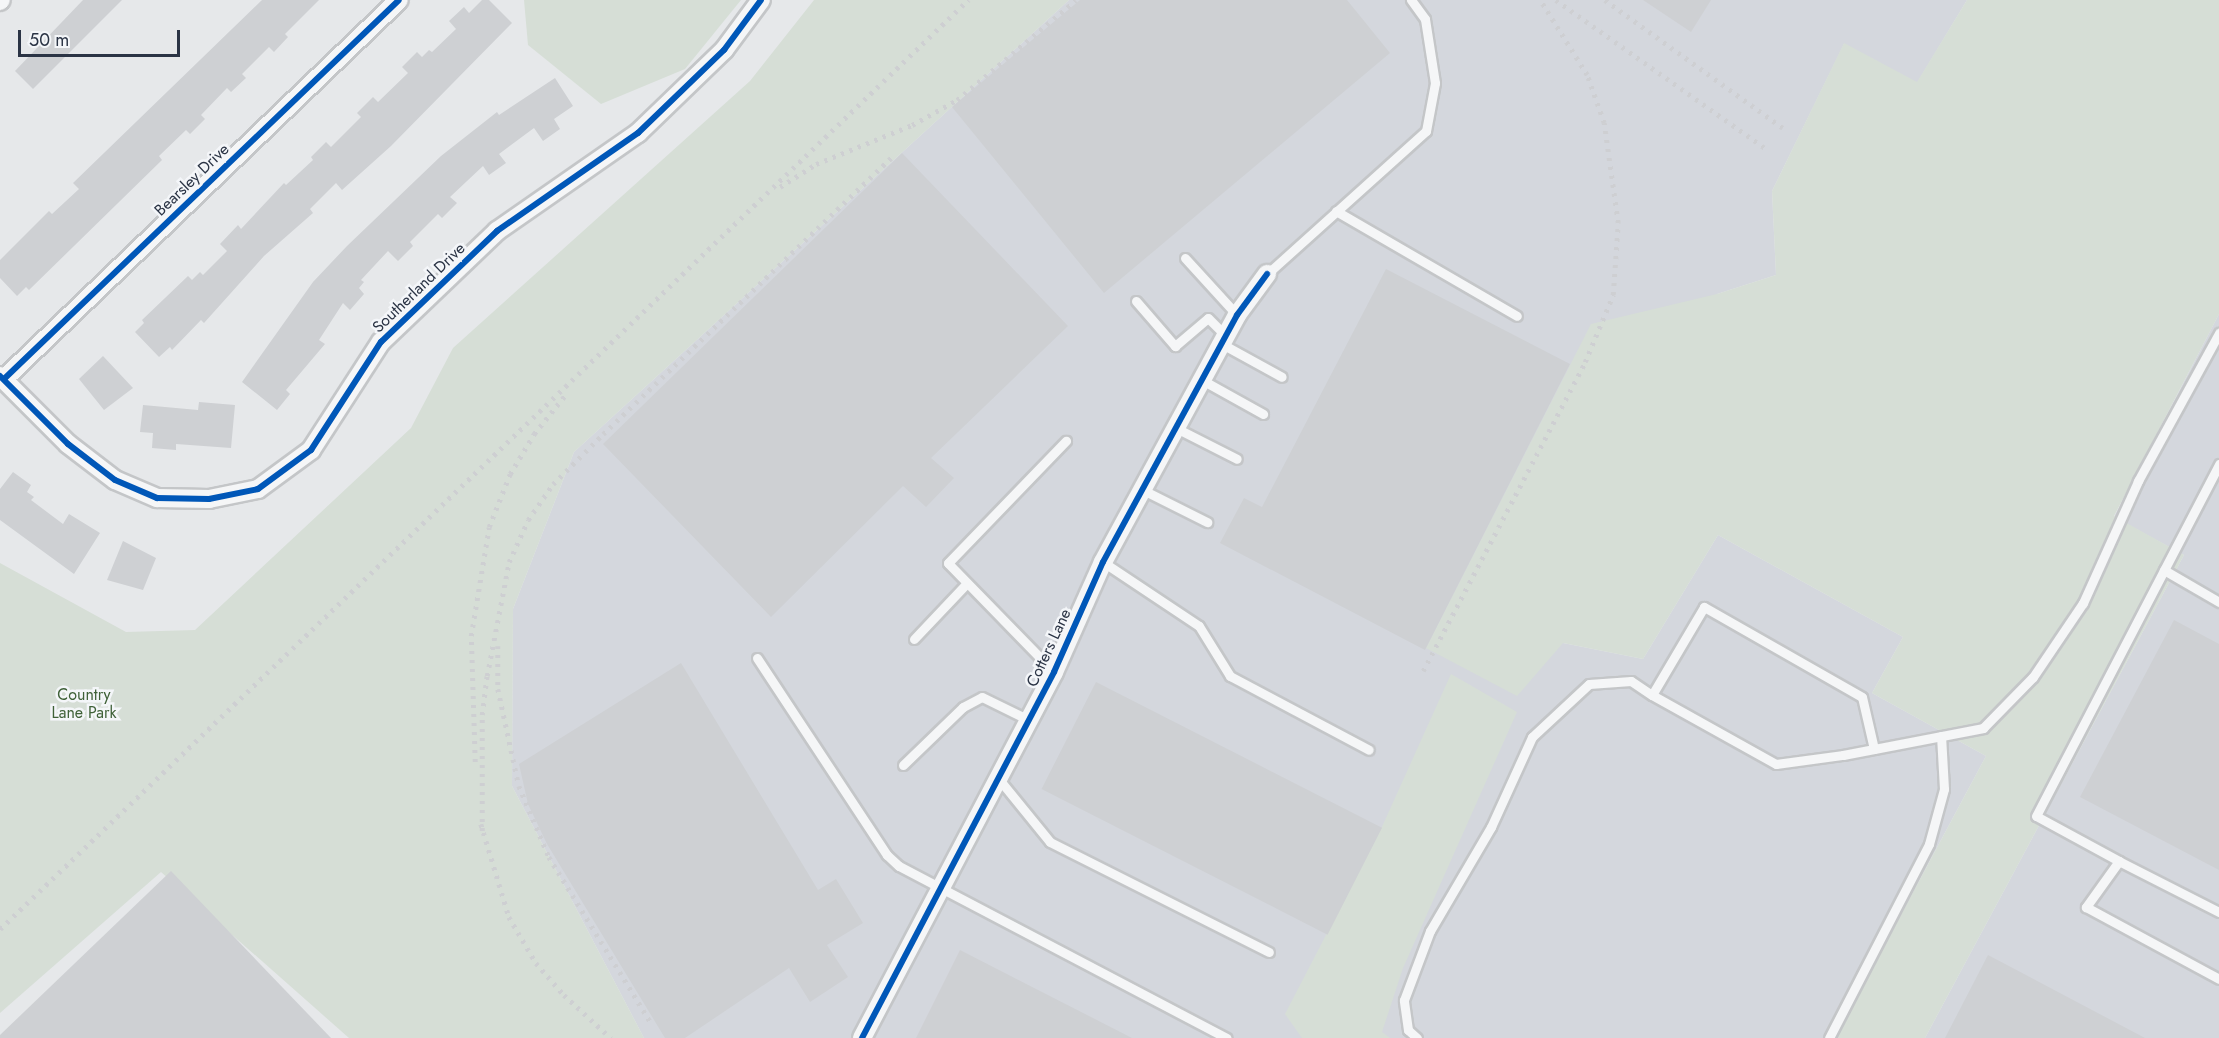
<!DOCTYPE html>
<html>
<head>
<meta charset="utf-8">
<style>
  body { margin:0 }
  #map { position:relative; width:2219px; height:1038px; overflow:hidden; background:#e6e8ea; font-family:Jost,sans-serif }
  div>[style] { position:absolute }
  .built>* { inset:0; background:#d4d7dd }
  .green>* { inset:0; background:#d6ded6 }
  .building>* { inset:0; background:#ced0d3; transform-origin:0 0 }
  .roads { filter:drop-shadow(2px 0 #c4c6c8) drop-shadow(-2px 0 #c4c6c8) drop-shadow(0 2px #c4c6c8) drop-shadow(0 -2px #c4c6c8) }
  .lane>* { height:9px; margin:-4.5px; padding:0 4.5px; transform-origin:4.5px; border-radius:4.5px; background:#f5f6f7 }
  .street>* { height:18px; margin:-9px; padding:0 9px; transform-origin:9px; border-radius:9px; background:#f5f6f7 }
  .rail>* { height:4.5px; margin-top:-2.25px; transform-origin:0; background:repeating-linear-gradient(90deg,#cecfd2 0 3px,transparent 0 9px) }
  .cycleway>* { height:6px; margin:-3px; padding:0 3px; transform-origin:3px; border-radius:3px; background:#0057b8 }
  span { translate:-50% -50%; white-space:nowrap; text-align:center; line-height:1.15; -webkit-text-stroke:5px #f4f6f9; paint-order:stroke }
  .street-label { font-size:16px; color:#2b3445 }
  .park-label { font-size:16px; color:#3f6138 }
  .scale { position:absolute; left:18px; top:30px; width:162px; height:27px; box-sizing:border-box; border:3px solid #2b3445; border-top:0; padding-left:8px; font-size:18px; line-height:21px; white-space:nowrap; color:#2b3445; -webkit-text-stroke:4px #f4f6f9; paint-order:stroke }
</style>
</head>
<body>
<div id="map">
  <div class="built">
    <div style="clip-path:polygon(1069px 0,1967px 0,1917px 83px,1844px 44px,1772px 191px,1776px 275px,1717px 294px,1563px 643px,1643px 659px,1718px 535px,1903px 637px,1872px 693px,1986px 756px,1835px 1038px,644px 1038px,512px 786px,513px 609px,574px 452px)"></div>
    <div style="clip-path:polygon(2219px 314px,2219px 1038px,1925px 1038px,2184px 555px,2114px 517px)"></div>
  </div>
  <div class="green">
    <div style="clip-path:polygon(524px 0,741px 0,685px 69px,601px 104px,528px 45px)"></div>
    <div style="clip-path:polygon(814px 0,1069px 0,574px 452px,513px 609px,512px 786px,644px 1038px,349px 1038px,161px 872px,0 1013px,0 563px,126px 632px,195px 630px,411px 428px,453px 348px,750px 81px)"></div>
    <div style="clip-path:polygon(1967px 0,2219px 0,2219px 314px,2114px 516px,2184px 555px,1925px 1038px,1835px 1038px,1986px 756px,1872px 693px,1903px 637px,1718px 535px,1643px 659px,1563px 643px,1517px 696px,1426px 648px,1591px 324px,1717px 294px,1776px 275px,1772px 191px,1844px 43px,1917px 82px)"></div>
    <div style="clip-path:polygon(1451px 674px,1517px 712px,1403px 968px,1382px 1032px,1390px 1038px,1302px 1038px,1285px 1014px,1381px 829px)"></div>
  </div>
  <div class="building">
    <div style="clip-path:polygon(83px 0,122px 0,33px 89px,15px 71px)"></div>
    <div style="clip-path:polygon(262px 0,319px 0,285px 34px,288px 37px,274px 52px,269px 47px,242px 74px,246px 78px,231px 92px,227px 88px,201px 115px,205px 119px,190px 134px,186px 130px,159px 156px,162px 160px,29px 290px,26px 287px,17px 296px,0 278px,0 260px,49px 211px,52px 214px,79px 189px,73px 183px)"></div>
    <div style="clip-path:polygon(482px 0,489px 0,512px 23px,391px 146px,342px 190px,336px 183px,310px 209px,313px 213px,264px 256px,204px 323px,201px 320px,172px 350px,170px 347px,159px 357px,135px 332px,144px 323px,142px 320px,188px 276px,192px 280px,200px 272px,203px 275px,227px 251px,220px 244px,238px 225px,241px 229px,284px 183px,286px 185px,313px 160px,311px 157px,326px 142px,331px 147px,361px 117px,357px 113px,373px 97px,378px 102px,408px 73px,402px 67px,417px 52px,422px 57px,429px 50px,432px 52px,456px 29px,449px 21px,464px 7px,469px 13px)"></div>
    <div style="clip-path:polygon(1080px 0,1347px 0,1390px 53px,1104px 293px,952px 107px)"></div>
    <div style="clip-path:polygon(1643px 0,1711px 0,1691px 32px)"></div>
    <div style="clip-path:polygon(555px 78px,573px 106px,554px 119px,560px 129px,543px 141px,534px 128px,499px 154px,506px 163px,489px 175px,483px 166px,450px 197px,457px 203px,442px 218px,438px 214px,410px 242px,413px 246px,398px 261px,388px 251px,361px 280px,364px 282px,359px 288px,364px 294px,350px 310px,343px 303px,319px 340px,325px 344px,286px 390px,290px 394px,277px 410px,242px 382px,313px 282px,347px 246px,441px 156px,497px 112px,499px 115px)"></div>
    <div style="clip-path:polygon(902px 153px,1068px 326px,931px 458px,954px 478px,926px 507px,903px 486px,771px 617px,603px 444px)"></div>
    <div style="clip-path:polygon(1386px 269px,1570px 364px,1425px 650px,1220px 543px,1244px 498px,1262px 507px)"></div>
    <div style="clip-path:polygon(103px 356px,133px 388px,104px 410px,79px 379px)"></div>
    <div style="clip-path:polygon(199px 402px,235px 405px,231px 448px,176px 444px,176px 450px,152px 448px,153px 433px,140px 432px,143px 405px,198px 410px)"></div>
    <div style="clip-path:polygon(13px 472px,31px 485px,27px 492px,34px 497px,31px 500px,63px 524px,69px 514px,100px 533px,74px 574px,0 520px,0 489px)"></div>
    <div style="clip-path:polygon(123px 541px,156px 558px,143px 590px,107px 580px)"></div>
    <div style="clip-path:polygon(2174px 620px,2219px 644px,2219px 870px,2080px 797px)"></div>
    <div style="clip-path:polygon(681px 663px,818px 890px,836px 879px,863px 923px,827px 945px,848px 977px,810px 1002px,789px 968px,685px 1038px,665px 1038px,547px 844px,528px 804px,519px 764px)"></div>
    <div style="left:1096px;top:682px;width:321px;height:120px;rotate:27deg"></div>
    <div style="clip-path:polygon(171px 871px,331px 1038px,0 1038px,0 1035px)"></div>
    <div style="clip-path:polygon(960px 950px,1132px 1038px,916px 1038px)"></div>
    <div style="clip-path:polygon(1988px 955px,2145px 1038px,1945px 1038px)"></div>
  </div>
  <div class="roads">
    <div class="lane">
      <div style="left:1336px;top:211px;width:209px;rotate:30.1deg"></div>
      <div style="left:1185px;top:258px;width:77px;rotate:47.6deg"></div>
      <div style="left:1267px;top:274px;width:214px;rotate:-42deg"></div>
      <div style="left:1426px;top:131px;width:49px;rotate:-79.4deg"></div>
      <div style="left:1435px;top:83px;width:65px;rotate:-98.9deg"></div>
      <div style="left:1425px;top:19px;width:24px;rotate:-126deg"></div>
      <div style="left:1136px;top:301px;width:60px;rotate:49.1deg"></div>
      <div style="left:1175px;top:346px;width:43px;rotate:-40.3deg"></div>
      <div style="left:1208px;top:318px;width:25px;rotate:45deg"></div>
      <div style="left:1222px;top:344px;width:68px;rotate:28.8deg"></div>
      <div style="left:1202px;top:380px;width:70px;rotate:29.1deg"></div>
      <div style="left:1176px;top:428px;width:68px;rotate:26.9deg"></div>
      <div style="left:1143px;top:490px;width:72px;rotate:26.6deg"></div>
      <div style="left:1103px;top:562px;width:115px;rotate:33.7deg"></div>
      <div style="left:1199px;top:626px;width:59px;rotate:58.2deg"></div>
      <div style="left:1230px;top:676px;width:157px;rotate:28deg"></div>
      <div style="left:2164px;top:570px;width:64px;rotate:30.2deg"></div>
      <div style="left:914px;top:639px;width:77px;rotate:-46.6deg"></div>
      <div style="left:757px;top:658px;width:236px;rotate:56.6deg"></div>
      <div style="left:887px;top:855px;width:16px;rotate:43deg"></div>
      <div style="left:899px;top:866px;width:370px;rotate:27.7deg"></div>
      <div style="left:1054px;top:672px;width:152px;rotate:-134.2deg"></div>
      <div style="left:948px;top:563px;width:170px;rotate:-46deg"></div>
      <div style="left:1874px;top:749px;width:53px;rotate:-103deg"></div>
      <div style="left:1862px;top:697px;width:182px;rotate:-150.3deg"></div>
      <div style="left:1704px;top:607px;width:102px;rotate:120.6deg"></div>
      <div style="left:1652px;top:695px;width:142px;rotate:29.1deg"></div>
      <div style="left:1776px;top:764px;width:68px;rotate:-7.7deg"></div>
      <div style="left:1843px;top:755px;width:143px;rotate:-10.9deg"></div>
      <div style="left:1983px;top:728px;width:71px;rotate:-45.6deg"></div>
      <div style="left:2033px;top:677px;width:89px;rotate:-56deg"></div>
      <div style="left:2083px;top:603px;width:134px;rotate:-65.7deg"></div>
      <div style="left:2138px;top:481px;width:169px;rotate:-61.3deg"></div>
      <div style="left:903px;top:765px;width:83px;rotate:-44deg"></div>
      <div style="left:963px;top:707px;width:21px;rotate:-28deg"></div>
      <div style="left:982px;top:697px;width:52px;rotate:26.1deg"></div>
      <div style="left:998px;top:778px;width:82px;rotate:50.9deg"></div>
      <div style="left:1050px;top:842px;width:245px;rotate:26.7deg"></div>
      <div style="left:2119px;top:861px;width:94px;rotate:-151.5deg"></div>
      <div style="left:2036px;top:816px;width:397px;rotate:-62.5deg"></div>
      <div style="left:2219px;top:912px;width:112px;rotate:-153deg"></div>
      <div style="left:2119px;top:861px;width:57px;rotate:125.7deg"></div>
      <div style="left:2086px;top:907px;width:151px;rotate:28.4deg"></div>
      <div style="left:1417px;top:1038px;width:12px;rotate:-138deg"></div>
      <div style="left:1408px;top:1030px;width:30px;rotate:-98deg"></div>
      <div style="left:1404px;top:1000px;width:74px;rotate:-69.4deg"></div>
      <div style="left:1430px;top:931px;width:121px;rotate:-59.6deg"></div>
      <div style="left:1491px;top:827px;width:99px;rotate:-65.5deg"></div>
      <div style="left:1532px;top:737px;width:78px;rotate:-42.9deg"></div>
      <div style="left:1589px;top:684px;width:42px;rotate:-4.1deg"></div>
      <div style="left:1631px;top:681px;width:25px;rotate:34deg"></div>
      <div style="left:1829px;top:1038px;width:218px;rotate:-62.7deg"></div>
      <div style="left:1929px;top:844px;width:57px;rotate:-74.7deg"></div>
      <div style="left:1944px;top:789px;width:53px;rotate:-93.2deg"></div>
    </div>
    <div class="street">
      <div style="left:0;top:1px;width:1px;rotate:-45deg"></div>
      <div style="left:0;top:376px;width:96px;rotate:45deg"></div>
      <div style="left:68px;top:444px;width:59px;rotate:37.5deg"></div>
      <div style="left:115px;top:480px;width:46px;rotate:23.2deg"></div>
      <div style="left:157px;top:498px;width:52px;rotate:1.1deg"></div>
      <div style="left:209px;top:499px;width:50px;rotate:-11.5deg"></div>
      <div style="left:258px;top:489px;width:66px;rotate:-36.3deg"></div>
      <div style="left:311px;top:450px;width:129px;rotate:-57.1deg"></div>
      <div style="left:381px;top:342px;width:161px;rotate:-43.7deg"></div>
      <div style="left:497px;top:231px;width:172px;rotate:-34.8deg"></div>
      <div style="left:638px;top:133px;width:120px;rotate:-44deg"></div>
      <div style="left:724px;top:50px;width:62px;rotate:-53.5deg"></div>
      <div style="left:4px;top:379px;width:547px;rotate:-43.82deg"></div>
      <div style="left:862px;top:1038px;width:413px;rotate:-62.3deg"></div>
      <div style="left:1054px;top:672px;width:120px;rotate:-66deg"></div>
      <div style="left:1103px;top:562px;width:281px;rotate:-61.5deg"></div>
      <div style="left:1237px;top:315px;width:51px;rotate:-53.8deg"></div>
    </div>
  </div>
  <div class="rail">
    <div style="left:1556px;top:0;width:260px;rotate:35.3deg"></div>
    <div style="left:1605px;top:0;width:219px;rotate:35.7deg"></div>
    <div style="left:780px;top:187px;width:43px;rotate:-32.6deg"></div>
    <div style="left:816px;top:164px;width:104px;rotate:-22.1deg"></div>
    <div style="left:912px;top:125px;width:51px;rotate:-29.1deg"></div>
    <div style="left:957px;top:100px;width:155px;rotate:-40deg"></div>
    <div style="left:498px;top:646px;width:43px;rotate:90deg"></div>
    <div style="left:498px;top:689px;width:99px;rotate:77.8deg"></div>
    <div style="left:519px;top:786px;width:77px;rotate:67.1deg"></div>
    <div style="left:549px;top:857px;width:195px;rotate:58.4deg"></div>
    <div style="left:1423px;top:671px;width:349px;rotate:-62.3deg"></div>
    <div style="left:1585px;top:362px;width:73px;rotate:-67.3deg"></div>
    <div style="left:1613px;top:295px;width:72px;rotate:-86deg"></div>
    <div style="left:1618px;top:223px;width:101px;rotate:-98deg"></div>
    <div style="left:1604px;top:123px;width:51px;rotate:-109.5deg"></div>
    <div style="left:1587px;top:75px;width:89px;rotate:-122.1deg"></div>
    <div style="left:475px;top:762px;width:126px;rotate:-91.8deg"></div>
    <div style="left:471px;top:636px;width:110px;rotate:-80.6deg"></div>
    <div style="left:489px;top:527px;width:57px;rotate:-68.4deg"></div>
    <div style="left:510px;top:474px;width:47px;rotate:-59deg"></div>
    <div style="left:534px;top:434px;width:53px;rotate:-51.2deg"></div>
    <div style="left:481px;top:824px;width:97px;rotate:73.2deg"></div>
    <div style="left:509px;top:917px;width:53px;rotate:59.6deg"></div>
    <div style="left:536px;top:963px;width:43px;rotate:48.8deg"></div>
    <div style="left:564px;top:995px;width:64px;rotate:42.5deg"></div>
    <div style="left:482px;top:831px;width:116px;rotate:-90deg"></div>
    <div style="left:482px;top:715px;width:39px;rotate:-83deg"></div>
    <div style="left:487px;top:676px;width:116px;rotate:-79.1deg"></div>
    <div style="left:509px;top:562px;width:46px;rotate:-65.7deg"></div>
    <div style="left:528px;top:520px;width:44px;rotate:-55.2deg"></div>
    <div style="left:553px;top:484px;width:71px;rotate:-45deg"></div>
    <div style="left:603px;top:434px;width:400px;rotate:-43.8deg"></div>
    <div style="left:0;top:929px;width:1342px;rotate:-43.82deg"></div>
  </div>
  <div class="cycleway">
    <div style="left:0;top:376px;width:96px;rotate:45deg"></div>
    <div style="left:68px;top:444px;width:59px;rotate:37.5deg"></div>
    <div style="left:115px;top:480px;width:46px;rotate:23.2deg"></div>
    <div style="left:157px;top:498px;width:52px;rotate:1.1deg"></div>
    <div style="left:209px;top:499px;width:50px;rotate:-11.5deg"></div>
    <div style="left:258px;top:489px;width:66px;rotate:-36.3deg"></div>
    <div style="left:311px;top:450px;width:129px;rotate:-57.1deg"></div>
    <div style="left:381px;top:342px;width:161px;rotate:-43.7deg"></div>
    <div style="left:497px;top:231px;width:172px;rotate:-34.8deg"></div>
    <div style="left:638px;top:133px;width:120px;rotate:-44deg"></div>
    <div style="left:724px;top:50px;width:62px;rotate:-53.5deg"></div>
    <div style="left:4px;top:379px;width:547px;rotate:-43.82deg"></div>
    <div style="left:862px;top:1038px;width:413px;rotate:-62.3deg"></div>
    <div style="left:1054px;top:672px;width:120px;rotate:-66deg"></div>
    <div style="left:1103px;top:562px;width:281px;rotate:-61.5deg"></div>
    <div style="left:1237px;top:315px;width:51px;rotate:-53.8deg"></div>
  </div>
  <div class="street-label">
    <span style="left:192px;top:180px;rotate:-44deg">Bearsley Drive</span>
    <span style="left:419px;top:288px;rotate:-44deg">Southerland Drive</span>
    <span style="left:1049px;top:648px;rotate:-65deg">Cotters Lane</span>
  </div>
  <div class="park-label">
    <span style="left:84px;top:704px">Country<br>Lane Park</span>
  </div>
  <div class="scale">50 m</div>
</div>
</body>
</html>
